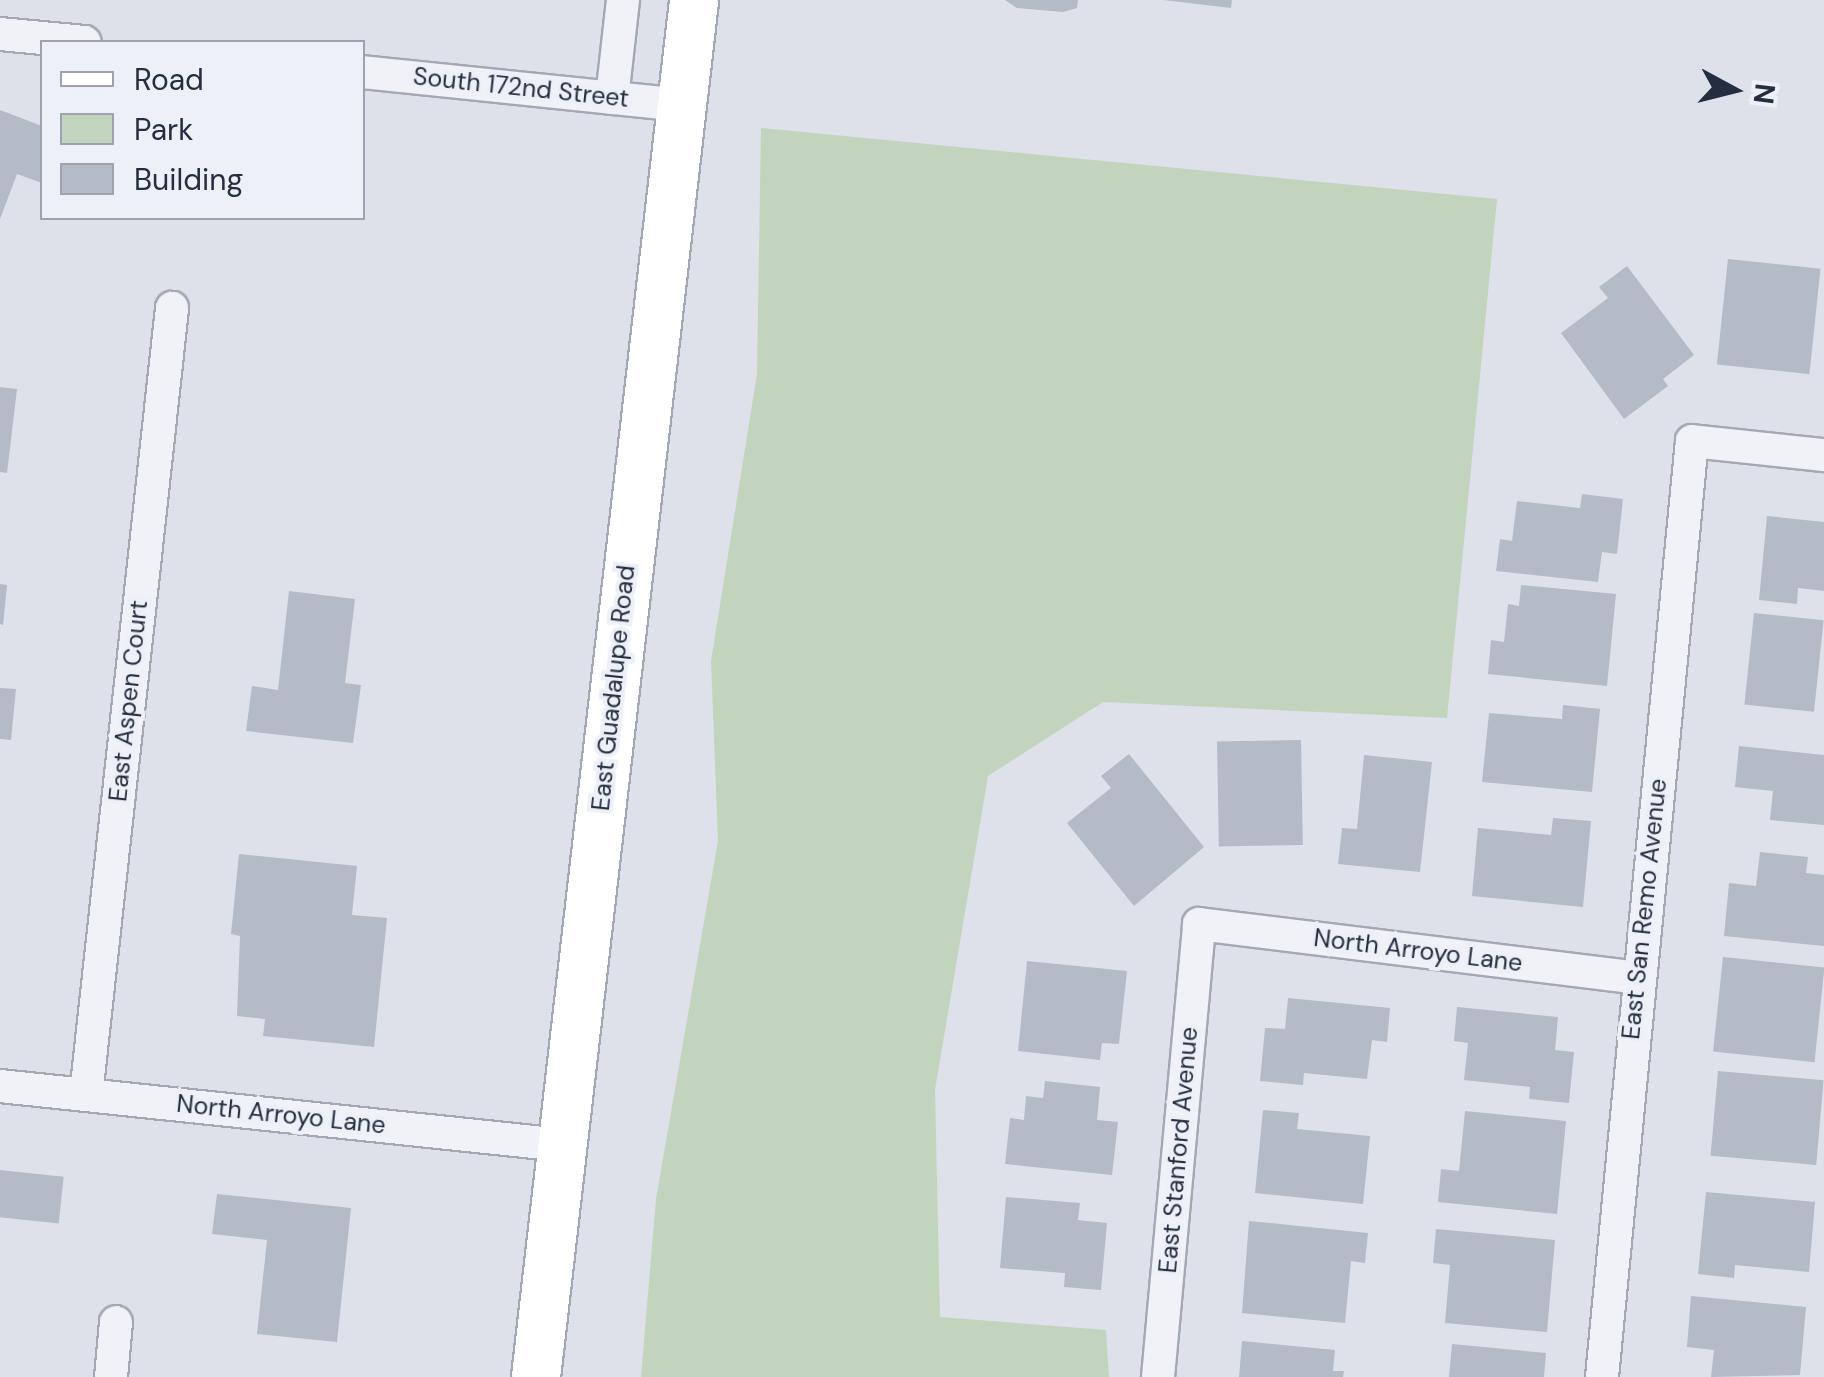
<!DOCTYPE html>
<html>
<head>
<meta charset="utf-8">
<style>
  body { margin:0 }
  #map { position:relative; width:1824px; height:1377px; overflow:hidden; background:#dee1e9; font-family:"DM Sans",sans-serif }
  div>[style] { position:absolute }
  .green>* { inset:0; background:#c2d4be }
  .building>* { inset:0; background:#b4bac6; transform-origin:0 0 }
  .roads { filter:drop-shadow(2px 0 #a3a8b3) drop-shadow(-2px 0 #a3a8b3) drop-shadow(0 2px #a3a8b3) drop-shadow(0 -2px #a3a8b3) }
  .minor>* { height:32px; margin:-16px; padding:0 16px; transform-origin:16px; border-radius:16px; background:#f1f2f7 }
  .secondary>* { height:48px; margin:-24px; padding:0 24px; transform-origin:24px; border-radius:24px; background:#fff }
  span { translate:-50% -50%; white-space:nowrap; text-align:center; line-height:1.15; -webkit-text-stroke:8px #edf0f6; paint-order:stroke }
  .street-label { font-size:25px; color:#252e41 }
  .legend { position:absolute; left:40px; top:40px; width:325px; height:180px; box-sizing:border-box; background:#edf0f6; border:2px solid #9da2ae; margin:0; padding:12px 18px; list-style:none; font-size:30px; color:#252e41 }
  .legend li { display:flex; align-items:center; gap:20px; height:50px }
  .legend b { width:50px; border:2px solid #9da2ae }
  .north { position:absolute; left:1684px; top:40px; width:100px; height:100px; -webkit-text-stroke:8px #edf0f6; paint-order:stroke; rotate:97deg; font-size:28px; font-weight:700; line-height:40px; text-align:center; color:#252e41 }
  .north::after { content:''; display:block; margin:auto; width:35px; height:45px; background:#252e41; clip-path:polygon(50% 0,100% 100%,50% 72%,0 100%) }
</style>
</head>
<body>
<div id="map">
  <div class="green">
    <div style="clip-path:polygon(761px 128px,1497px 199px,1447px 718px,1103px 702px,988px 776px,935px 1090px,940px 1317px,1106px 1330px,1109px 1377px,641px 1377px,656px 1199px,718px 841px,711px 661px,757px 374px)"></div>
  </div>
  <div class="building">
    <div style="clip-path:polygon(1005px 0,1078px 0,1077px 8px,1063px 12px,1017px 8px)"></div>
    <div style="clip-path:polygon(1163px 0,1232px 0,1231px 8px)"></div>
    <div style="clip-path:polygon(0 110px,42px 126px,42px 183px,17px 174px,0 219px)"></div>
    <div style="left:1728px;top:259px;width:93px;height:106px;rotate:6deg"></div>
    <div style="clip-path:polygon(1627px 266px,1694px 355px,1663px 379px,1668px 386px,1624px 419px,1561px 333px,1608px 298px,1599px 287px)"></div>
    <div style="clip-path:polygon(0 387px,17px 389px,7px 473px,0 472px)"></div>
    <div style="clip-path:polygon(1582px 494px,1623px 499px,1617px 554px,1602px 552px,1598px 582px,1496px 571px,1500px 539px,1512px 541px,1517px 501px,1580px 508px)"></div>
    <div style="clip-path:polygon(1767px 516px,1824px 522px,1824px 591px,1798px 588px,1797px 604px,1759px 600px)"></div>
    <div style="clip-path:polygon(0 584px,7px 585px,3px 625px,0 624px)"></div>
    <div style="clip-path:polygon(1521px 585px,1616px 594px,1607px 686px,1488px 674px,1491px 640px,1504px 642px,1508px 604px,1519px 606px)"></div>
    <div style="clip-path:polygon(289px 591px,355px 599px,345px 683px,361px 685px,353px 743px,246px 731px,252px 686px,278px 690px)"></div>
    <div style="left:1754px;top:613px;width:70px;height:92px;rotate:6deg"></div>
    <div style="clip-path:polygon(0 688px,16px 689px,11px 740px,0 739px)"></div>
    <div style="clip-path:polygon(1563px 705px,1600px 709px,1592px 792px,1482px 782px,1489px 713px,1562px 719px)"></div>
    <div style="left:1301px;top:740px;width:105px;height:84px;rotate:89deg"></div>
    <div style="clip-path:polygon(1739px 746px,1824px 755px,1824px 825px,1770px 820px,1773px 791px,1735px 787px)"></div>
    <div style="clip-path:polygon(1129px 754px,1204px 847px,1134px 906px,1067px 823px,1111px 788px,1101px 776px)"></div>
    <div style="clip-path:polygon(1364px 755px,1432px 762px,1420px 872px,1338px 864px,1342px 828px,1357px 829px)"></div>
    <div style="clip-path:polygon(1553px 818px,1591px 821px,1583px 907px,1472px 896px,1478px 828px,1551px 835px)"></div>
    <div style="clip-path:polygon(1760px 852px,1808px 857px,1806px 873px,1824px 875px,1824px 946px,1724px 936px,1729px 883px,1756px 886px)"></div>
    <div style="clip-path:polygon(239px 854px,357px 866px,352px 915px,387px 918px,374px 1047px,263px 1036px,265px 1019px,237px 1016px,240px 936px,231px 934px)"></div>
    <div style="left:1723px;top:957px;width:102px;height:95px;rotate:6deg"></div>
    <div style="clip-path:polygon(1027px 961px,1127px 971px,1119px 1044px,1102px 1043px,1100px 1060px,1018px 1051px)"></div>
    <div style="clip-path:polygon(1288px 998px,1390px 1008px,1387px 1042px,1372px 1040px,1367px 1079px,1304px 1073px,1303px 1085px,1260px 1081px,1265px 1028px,1285px 1029px)"></div>
    <div style="clip-path:polygon(1457px 1007px,1558px 1017px,1555px 1050px,1574px 1052px,1569px 1103px,1529px 1099px,1530px 1087px,1464px 1080px,1468px 1043px,1454px 1041px)"></div>
    <div style="left:1718px;top:1071px;width:106px;height:85px;rotate:5deg"></div>
    <div style="clip-path:polygon(1045px 1081px,1100px 1087px,1097px 1120px,1118px 1122px,1112px 1175px,1005px 1164px,1010px 1118px,1024px 1120px,1026px 1096px,1043px 1098px)"></div>
    <div style="clip-path:polygon(1263px 1110px,1299px 1113px,1297px 1129px,1370px 1136px,1363px 1204px,1255px 1193px)"></div>
    <div style="clip-path:polygon(1465px 1111px,1566px 1121px,1557px 1214px,1438px 1202px,1441px 1169px,1459px 1171px)"></div>
    <div style="left:0;top:1170px;width:64px;height:47px;rotate:6deg"></div>
    <div style="clip-path:polygon(1706px 1192px,1815px 1202px,1809px 1272px,1735px 1265px,1734px 1278px,1698px 1274px)"></div>
    <div style="clip-path:polygon(217px 1194px,351px 1208px,337px 1342px,257px 1334px,267px 1240px,212px 1234px)"></div>
    <div style="clip-path:polygon(1006px 1197px,1080px 1203px,1078px 1220px,1107px 1223px,1101px 1290px,1064px 1287px,1065px 1273px,1000px 1268px)"></div>
    <div style="clip-path:polygon(1249px 1221px,1368px 1233px,1365px 1263px,1351px 1261px,1345px 1323px,1242px 1313px)"></div>
    <div style="clip-path:polygon(1436px 1229px,1555px 1240px,1547px 1332px,1445px 1323px,1450px 1265px,1433px 1263px)"></div>
    <div style="clip-path:polygon(1691px 1296px,1806px 1307px,1800px 1375px,1711px 1377px,1714px 1350px,1687px 1347px)"></div>
    <div style="clip-path:polygon(1242px 1341px,1335px 1350px,1333px 1371px,1344px 1371px,1343px 1377px,1239px 1377px)"></div>
    <div style="clip-path:polygon(1452px 1344px,1546px 1353px,1544px 1377px,1449px 1377px)"></div>
  </div>
  <div class="roads">
    <div class="minor">
      <div style="left:0;top:34px;width:85px;rotate:5.4deg"></div>
      <div style="left:362px;top:72px;width:320px;rotate:5.9deg"></div>
      <div style="left:612px;top:98px;width:99px;rotate:-83.6deg"></div>
      <div style="left:0;top:1086px;width:565px;rotate:5.99deg"></div>
      <div style="left:86px;top:1095px;width:792px;rotate:-83.76deg"></div>
      <div style="left:111px;top:1377px;width:55px;rotate:-84.8deg"></div>
      <div style="left:1158px;top:1377px;width:455px;rotate:-84.8deg"></div>
      <div style="left:1199px;top:924px;width:441px;rotate:7deg"></div>
      <div style="left:1602px;top:1377px;width:940px;rotate:-84.51deg"></div>
      <div style="left:1692px;top:441px;width:133px;rotate:6.1deg"></div>
    </div>
    <div class="secondary">
      <div style="left:536px;top:1377px;width:1386px;rotate:-83.45deg"></div>
    </div>
  </div>
  <div class="street-label">
    <span style="left:521px;top:88px;rotate:6deg">South 172nd Street</span>
    <span style="left:614px;top:688px;rotate:-84deg">East Guadalupe Road</span>
    <span style="left:129px;top:701px;rotate:-84deg">East Aspen Court</span>
    <span style="left:1645px;top:909px;rotate:-84deg">East San Remo Avenue</span>
    <span style="left:1418px;top:951px;rotate:7deg">North Arroyo Lane</span>
    <span style="left:281px;top:1115px;rotate:6deg">North Arroyo Lane</span>
    <span style="left:1179px;top:1150px;rotate:-85deg">East Stanford Avenue</span>
  </div>
  <ul class="legend">
  <li><b style="height:12px;background:#fff"></b>Road</li>
  <li><b style="height:28px;background:#c2d4be"></b>Park</li>
  <li><b style="height:28px;background:#b4bac6"></b>Building</li>
  </ul>
  <div class="north">N</div>
</div>
</body>
</html>
